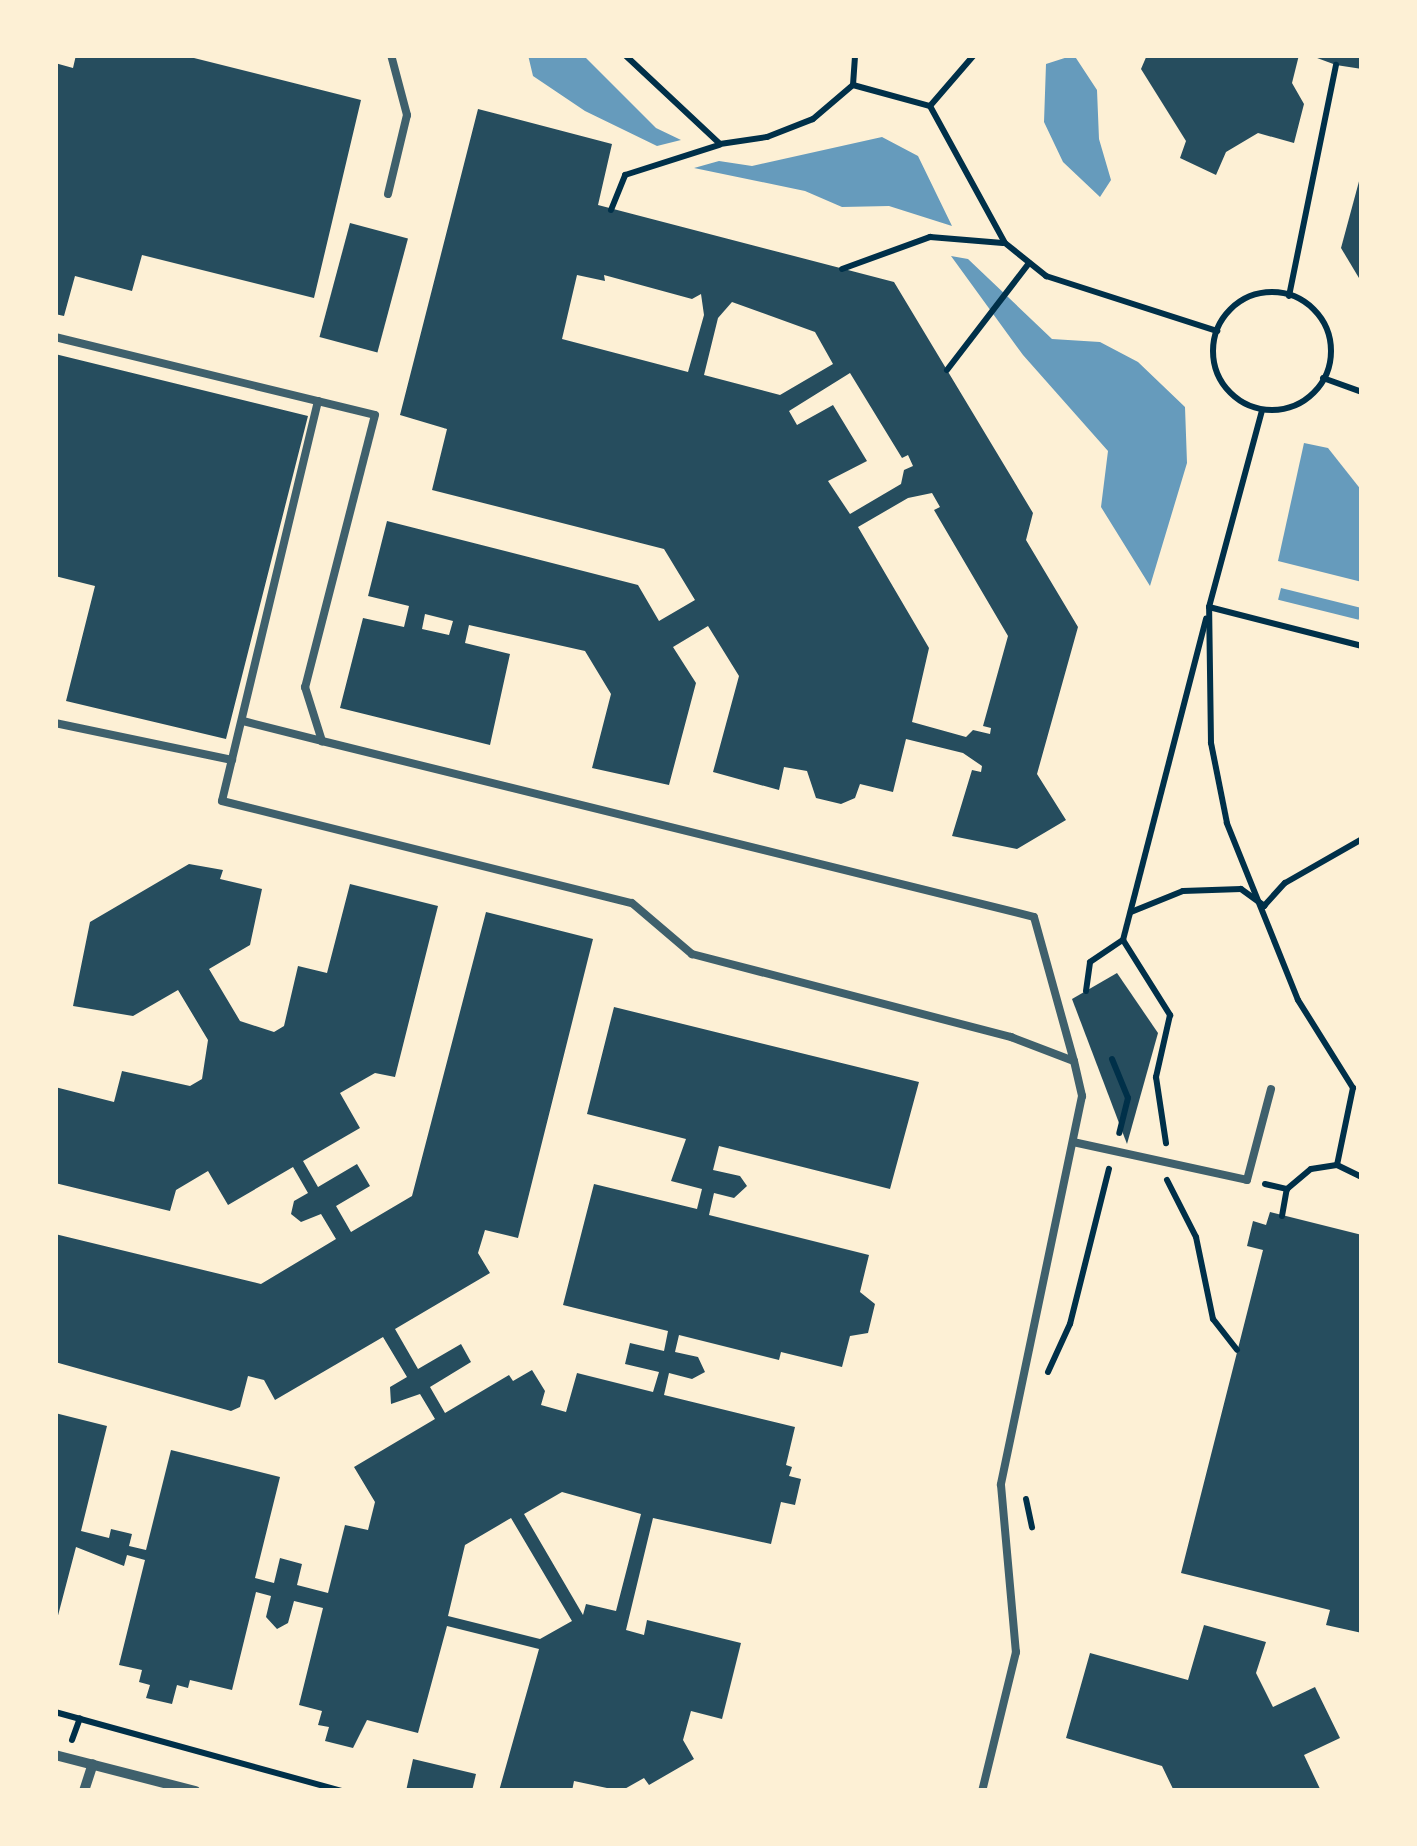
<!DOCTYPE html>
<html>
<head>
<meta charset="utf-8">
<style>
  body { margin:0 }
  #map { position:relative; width:1417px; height:1846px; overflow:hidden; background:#fdf0d5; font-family:"Noto Sans",sans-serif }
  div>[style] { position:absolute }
  .water>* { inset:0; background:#669bbc; transform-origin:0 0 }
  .building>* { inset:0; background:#264d5e; transform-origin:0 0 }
  .path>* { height:6px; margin:-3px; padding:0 3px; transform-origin:3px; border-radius:3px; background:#003049 }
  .path>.ring { margin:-3px; padding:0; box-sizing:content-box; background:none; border:6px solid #003049; border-radius:50% }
  .service>* { height:8px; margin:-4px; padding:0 4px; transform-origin:4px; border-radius:4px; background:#3f606c }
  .minor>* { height:10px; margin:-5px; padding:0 5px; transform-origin:5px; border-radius:5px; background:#3f606c }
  span { translate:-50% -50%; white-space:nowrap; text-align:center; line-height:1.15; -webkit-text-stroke:10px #fdf0d5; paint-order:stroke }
  .frame { position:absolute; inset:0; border:58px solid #fdf0d5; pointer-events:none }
</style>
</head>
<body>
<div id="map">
  <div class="water">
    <div style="clip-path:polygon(528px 55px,583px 55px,656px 128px,681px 140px,657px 146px,585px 111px,533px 76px)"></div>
    <div style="clip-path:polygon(1074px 55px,1097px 90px,1099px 139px,1111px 180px,1100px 197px,1063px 162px,1044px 122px,1046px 64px)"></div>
    <div style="clip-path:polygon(882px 137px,918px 156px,952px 226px,889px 206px,842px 207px,805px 191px,694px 168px,719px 161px,752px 166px)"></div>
    <div style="clip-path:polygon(951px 256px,968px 259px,1052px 339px,1100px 342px,1138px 362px,1185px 407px,1187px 463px,1150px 586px,1101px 507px,1108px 451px,1023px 355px)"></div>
    <div style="clip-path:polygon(1304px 443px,1328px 448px,1362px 491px,1362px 582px,1278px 561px)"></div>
    <div style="left:1281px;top:588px;width:83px;height:12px;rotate:14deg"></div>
  </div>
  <div class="building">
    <div style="clip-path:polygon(76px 55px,182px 55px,361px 100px,314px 298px,142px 255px,132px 291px,75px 276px,64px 316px,55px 314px,55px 63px,73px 68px)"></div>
    <div style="clip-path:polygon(1147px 55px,1299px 55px,1292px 83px,1304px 104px,1294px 143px,1258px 133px,1226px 152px,1216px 175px,1180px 158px,1186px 141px,1141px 69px)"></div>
    <div style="clip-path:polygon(1309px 55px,1362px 55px,1362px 69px,1336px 65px)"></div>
    <div style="clip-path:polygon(evenodd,478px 109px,612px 144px,598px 205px,894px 282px,1033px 513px,1026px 540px,1078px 627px,1037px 774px,1066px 820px,1017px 849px,952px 836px,972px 770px,981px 772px,982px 766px,963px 753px,906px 739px,893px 792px,860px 784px,855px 798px,841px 804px,816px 798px,807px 771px,784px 767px,779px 790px,713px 772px,739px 676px,708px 626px,673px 647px,696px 683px,669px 785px,592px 768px,611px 694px,585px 651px,469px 625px,465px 643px,510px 654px,490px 745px,340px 708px,363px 618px,404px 627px,409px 606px,368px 596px,387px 521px,638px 585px,659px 621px,695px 600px,664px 549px,432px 490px,447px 429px,400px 415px,478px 109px,577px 275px,605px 281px,604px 275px,692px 299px,701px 294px,704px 315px,688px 372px,562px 339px,577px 275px,478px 109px,732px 302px,815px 332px,833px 364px,780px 395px,704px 375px,718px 318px,732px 302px,478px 109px,850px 373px,902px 458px,908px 455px,913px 466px,904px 470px,901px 484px,850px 514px,828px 481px,867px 461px,833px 405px,797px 425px,789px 411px,850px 373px,478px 109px,932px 493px,940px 507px,934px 510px,1008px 636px,983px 726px,991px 728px,990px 734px,973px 730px,966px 737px,912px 722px,929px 648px,858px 527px,908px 498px,932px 493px,478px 109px,425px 614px,453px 621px,449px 635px,422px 629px,425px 614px)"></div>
    <div style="clip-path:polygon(1361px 174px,1362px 174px,1362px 283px,1341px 248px)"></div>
    <div style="left:350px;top:223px;width:60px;height:118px;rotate:15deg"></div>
    <div style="clip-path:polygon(55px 354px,308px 416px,226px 739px,66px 701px,95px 586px,55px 576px)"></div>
    <div style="clip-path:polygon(evenodd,189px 864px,223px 870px,220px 879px,262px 889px,250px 945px,209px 969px,240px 1021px,274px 1032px,284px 1026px,298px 966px,327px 973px,350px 884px,438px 906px,395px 1077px,375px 1073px,340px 1093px,360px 1128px,303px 1161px,318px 1187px,357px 1164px,370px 1186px,336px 1206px,351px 1232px,412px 1196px,486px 912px,593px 939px,518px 1238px,485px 1230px,478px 1253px,490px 1273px,395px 1329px,418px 1369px,461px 1344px,471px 1362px,430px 1387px,445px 1413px,509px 1375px,513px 1381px,532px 1370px,545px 1391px,541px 1405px,566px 1412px,577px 1373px,653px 1392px,659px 1372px,625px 1364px,630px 1343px,664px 1351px,668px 1331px,563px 1305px,594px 1184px,697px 1209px,702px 1189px,671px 1181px,686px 1139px,587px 1114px,614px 1007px,919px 1082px,890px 1189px,719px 1146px,713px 1170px,740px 1176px,747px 1186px,734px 1198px,714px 1193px,709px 1215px,869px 1255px,860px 1292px,875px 1304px,868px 1333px,850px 1336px,842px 1367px,781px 1352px,779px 1360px,679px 1335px,675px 1352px,698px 1357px,705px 1372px,692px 1379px,669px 1373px,664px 1395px,795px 1427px,786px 1465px,792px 1467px,789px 1476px,801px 1479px,795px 1505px,781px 1502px,771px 1544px,653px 1518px,626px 1630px,644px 1635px,647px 1620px,741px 1643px,722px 1719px,691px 1711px,683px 1740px,694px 1759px,649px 1785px,644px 1778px,621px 1791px,574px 1781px,572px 1791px,499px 1791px,539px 1649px,447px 1626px,418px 1733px,367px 1720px,353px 1748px,325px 1741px,329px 1727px,318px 1725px,322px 1711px,299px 1705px,323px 1608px,294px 1601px,288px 1623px,277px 1629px,266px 1617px,271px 1596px,256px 1592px,232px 1690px,190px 1680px,188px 1688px,177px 1685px,172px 1704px,146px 1698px,150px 1685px,139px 1682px,142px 1670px,119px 1665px,145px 1560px,127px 1555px,124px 1566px,76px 1547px,55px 1627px,55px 1413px,107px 1426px,81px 1531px,109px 1538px,111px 1529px,132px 1534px,129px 1546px,146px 1550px,171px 1450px,280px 1477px,255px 1578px,274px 1583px,280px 1558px,302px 1564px,297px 1585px,328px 1593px,345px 1525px,368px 1530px,375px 1502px,354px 1467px,435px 1419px,420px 1394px,391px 1404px,390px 1387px,407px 1377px,383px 1337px,275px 1400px,264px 1380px,248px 1376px,240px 1407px,231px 1411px,55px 1362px,55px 1234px,261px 1284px,336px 1239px,321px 1214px,301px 1222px,291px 1214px,294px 1201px,308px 1193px,293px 1167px,228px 1205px,208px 1171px,176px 1190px,170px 1211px,55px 1183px,55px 1087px,114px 1102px,122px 1071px,190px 1086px,202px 1079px,208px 1040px,178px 990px,133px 1016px,73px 1006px,90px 922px,189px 864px,562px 1492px,641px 1514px,616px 1611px,586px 1604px,583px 1615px,524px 1514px,562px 1492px,189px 864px,511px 1518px,572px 1621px,540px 1639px,448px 1616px,465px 1545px,511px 1518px)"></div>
    <div style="clip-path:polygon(1117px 973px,1158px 1033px,1127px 1144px,1072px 999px)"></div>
    <div style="clip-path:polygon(1270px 1212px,1362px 1235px,1362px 1633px,1326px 1625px,1330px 1610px,1181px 1573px,1263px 1250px,1247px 1246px,1253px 1221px,1266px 1225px)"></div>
    <div style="clip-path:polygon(1204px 1625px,1266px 1642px,1256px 1673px,1273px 1707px,1315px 1687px,1340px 1738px,1304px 1755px,1321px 1791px,1174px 1791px,1162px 1766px,1066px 1738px,1090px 1653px,1188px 1680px)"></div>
    <div style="clip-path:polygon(413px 1759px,476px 1774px,472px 1791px,406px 1791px)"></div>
  </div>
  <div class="path">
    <div style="left:625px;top:55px;width:130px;rotate:43.1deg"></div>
    <div style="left:720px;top:144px;width:48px;rotate:-8.5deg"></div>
    <div style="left:767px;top:137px;width:49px;rotate:-21.4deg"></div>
    <div style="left:813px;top:119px;width:52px;rotate:-40.4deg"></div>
    <div style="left:853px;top:85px;width:80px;rotate:15.3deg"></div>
    <div style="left:974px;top:55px;width:67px;rotate:130.8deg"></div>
    <div style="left:930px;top:106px;width:156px;rotate:61.3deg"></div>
    <div style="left:1005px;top:243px;width:53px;rotate:38.8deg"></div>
    <div style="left:1046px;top:276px;width:180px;rotate:17.8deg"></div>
    <div style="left:853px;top:85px;width:30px;rotate:-86deg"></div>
    <div style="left:611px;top:210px;width:38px;rotate:-68deg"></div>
    <div style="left:625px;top:175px;width:99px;rotate:-17.7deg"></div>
    <div style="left:842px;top:269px;width:94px;rotate:-20deg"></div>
    <div style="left:930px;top:237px;width:73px;rotate:4.7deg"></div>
    <div class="ring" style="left:1213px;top:292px;width:112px;height:112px"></div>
    <div style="left:1289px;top:296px;width:236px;rotate:-78.5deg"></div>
    <div style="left:947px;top:370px;width:135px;rotate:-52.5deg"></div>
    <div style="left:1323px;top:378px;width:41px;rotate:19.7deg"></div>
    <div style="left:1209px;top:607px;width:204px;rotate:-74.9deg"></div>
    <div style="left:1131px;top:912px;width:56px;rotate:-22deg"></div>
    <div style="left:1183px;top:891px;width:58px;rotate:-2deg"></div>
    <div style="left:1241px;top:889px;width:29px;rotate:36deg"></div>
    <div style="left:1264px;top:906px;width:31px;rotate:-48deg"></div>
    <div style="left:1285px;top:883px;width:89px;rotate:-29.7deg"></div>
    <div style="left:1123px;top:940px;width:89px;rotate:57.9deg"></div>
    <div style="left:1170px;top:1015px;width:64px;rotate:102.7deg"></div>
    <div style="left:1156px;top:1077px;width:67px;rotate:81.4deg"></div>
    <div style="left:1086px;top:991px;width:29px;rotate:-82deg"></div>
    <div style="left:1090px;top:962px;width:40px;rotate:-34deg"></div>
    <div style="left:1123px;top:940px;width:332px;rotate:-75.5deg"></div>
    <div style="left:1112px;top:1059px;width:42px;rotate:67.7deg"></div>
    <div style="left:1128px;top:1098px;width:36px;rotate:104deg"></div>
    <div style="left:1337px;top:1165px;width:79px;rotate:-78.3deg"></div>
    <div style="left:1353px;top:1088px;width:104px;rotate:-122deg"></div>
    <div style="left:1298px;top:1000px;width:191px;rotate:-111.9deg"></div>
    <div style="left:1227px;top:823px;width:82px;rotate:-101.3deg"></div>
    <div style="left:1211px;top:743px;width:136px;rotate:-90.8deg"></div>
    <div style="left:1209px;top:607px;width:158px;rotate:14.3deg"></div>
    <div style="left:1167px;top:1180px;width:64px;rotate:63deg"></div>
    <div style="left:1196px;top:1237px;width:84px;rotate:78.3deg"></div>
    <div style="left:1213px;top:1319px;width:39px;rotate:52deg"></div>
    <div style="left:1265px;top:1184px;width:23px;rotate:13deg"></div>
    <div style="left:1287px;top:1189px;width:31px;rotate:-40deg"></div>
    <div style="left:1311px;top:1169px;width:26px;rotate:-9deg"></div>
    <div style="left:1337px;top:1165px;width:28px;rotate:26deg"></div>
    <div style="left:1282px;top:1216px;width:27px;rotate:-80deg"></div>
    <div style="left:1048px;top:1372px;width:53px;rotate:-65.4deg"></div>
    <div style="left:1070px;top:1324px;width:160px;rotate:-75.9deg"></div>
    <div style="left:1026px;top:1499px;width:29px;rotate:78deg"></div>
    <div style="left:55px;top:1712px;width:297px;rotate:15.4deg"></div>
    <div style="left:72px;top:1740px;width:23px;rotate:-70deg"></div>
  </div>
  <div class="service">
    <div style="left:388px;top:194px;width:81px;rotate:-76.5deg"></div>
    <div style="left:407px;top:115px;width:62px;rotate:-104.9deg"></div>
    <div style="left:55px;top:337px;width:329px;rotate:13.7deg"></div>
    <div style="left:375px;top:415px;width:281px;rotate:104.4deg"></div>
    <div style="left:305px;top:687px;width:57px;rotate:72.5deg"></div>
    <div style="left:322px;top:741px;width:733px;rotate:13.88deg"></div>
    <div style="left:1034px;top:917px;width:149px;rotate:74.5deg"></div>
    <div style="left:318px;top:401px;width:411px;rotate:103.5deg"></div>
    <div style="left:222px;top:801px;width:422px;rotate:14deg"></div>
    <div style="left:632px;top:903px;width:79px;rotate:40.4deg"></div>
    <div style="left:692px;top:954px;width:330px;rotate:14.6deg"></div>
    <div style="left:1011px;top:1037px;width:67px;rotate:20.9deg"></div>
    <div style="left:1074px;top:1061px;width:36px;rotate:77deg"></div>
    <div style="left:1082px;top:1096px;width:397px;rotate:101.8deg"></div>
    <div style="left:1001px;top:1485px;width:168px;rotate:84.9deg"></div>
    <div style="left:1016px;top:1652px;width:143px;rotate:103.7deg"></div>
    <div style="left:243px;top:721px;width:81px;rotate:14.2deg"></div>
    <div style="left:55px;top:723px;width:181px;rotate:11.8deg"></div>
    <div style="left:1073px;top:1142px;width:178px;rotate:12.3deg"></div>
    <div style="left:1247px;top:1180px;width:94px;rotate:-75.2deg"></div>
  </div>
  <div class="minor">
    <div style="left:55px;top:1755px;width:145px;rotate:14.4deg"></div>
    <div style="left:84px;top:1791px;width:28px;rotate:-72deg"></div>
  </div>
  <div class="frame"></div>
</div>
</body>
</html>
